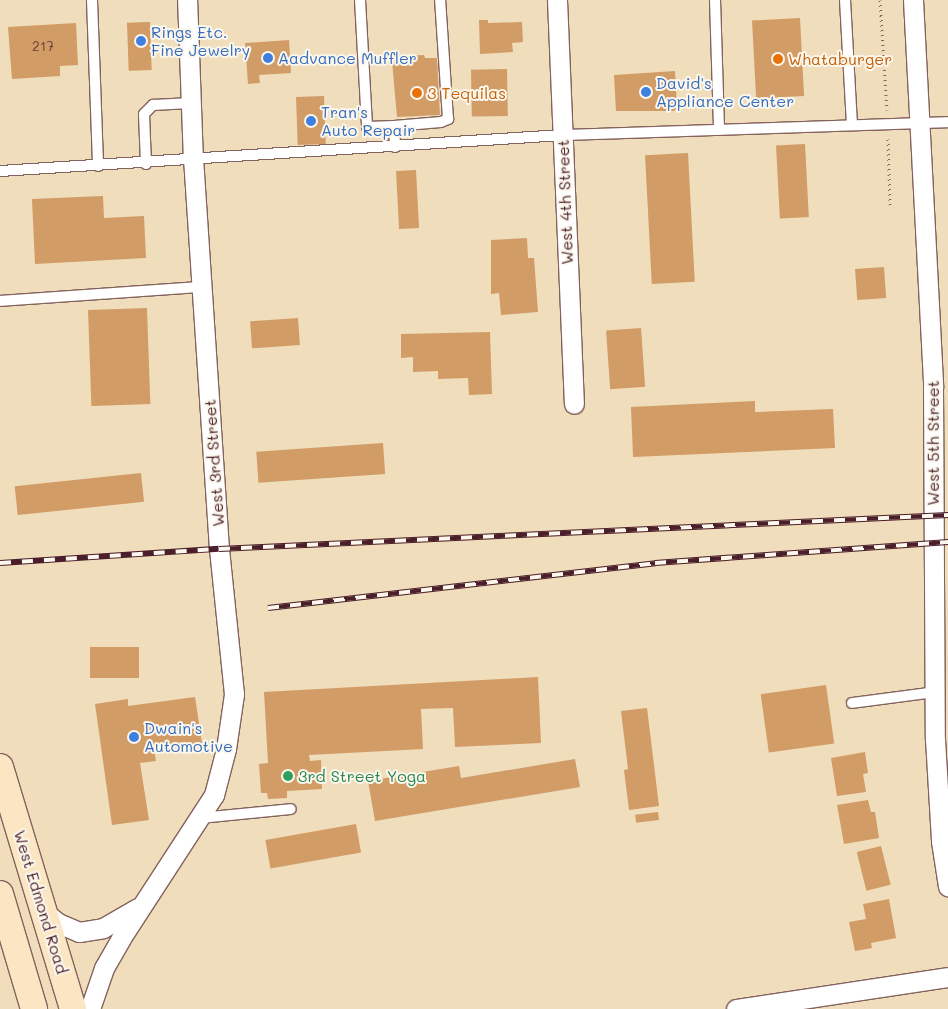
<!DOCTYPE html>
<html>
<head>
<meta charset="utf-8">
<style>
  body { margin:0 }
  #map { position:relative; width:948px; height:1009px; overflow:hidden; background:#f0ddbb; font-family:Mali,sans-serif }
  div>[style] { position:absolute }
  .building>* { inset:0; background:#d19c65; transform-origin:0 0 }
  .path>* { height:3px; margin-top:-1.5px; transform-origin:0; background:repeating-linear-gradient(90deg,#84625d 0 1px,transparent 0 5px) }
  .roads { filter:drop-shadow(1px 0 #84625d) drop-shadow(-1px 0 #84625d) drop-shadow(0 1px #84625d) drop-shadow(0 -1px #84625d) }
  .service>* { height:10px; margin:-5px; padding:0 5px; transform-origin:5px; border-radius:5px; background:#fff }
  .minor>* { height:19px; margin:-9.5px; padding:0 9.5px; transform-origin:9.5px; border-radius:9.5px; background:#fff }
  .secondary>* { height:26px; margin:-13px; padding:0 13px; transform-origin:13px; border-radius:13px; background:#fbe6c4 }
  .rail>* { height:5.5px; margin-top:-2.75px; transform-origin:0; background:repeating-linear-gradient(90deg,#fbf7ec 0 11px,#4a1f2b 0 22px); box-sizing:border-box; border-block:1px solid #4a1f2b }
  .dots>* { width:14px; height:14px; translate:-50% -50%; box-sizing:border-box; border:2px solid #fbf7ec; border-radius:50% }
  span { translate:-50% -50%; white-space:nowrap; text-align:center; line-height:1.15; -webkit-text-stroke:4px #fbf7ec; paint-order:stroke }
  .number-label { font-size:14px; color:#6c3e3a }
  .number-label span { -webkit-text-stroke-width:0 }
  .shop-label { font-size:16px; color:#366cbe }
  .left { translate:0 -50%; text-align:left }
  .food-label { font-size:16px; color:#c56008 }
  .street-label { font-size:16px; color:#4a1f2b }
  .leisure-label { font-size:16px; color:#27864d }
</style>
</head>
<body>
<div id="map">
  <div class="building">
    <div style="left:800px;top:18px;width:78px;height:48px;rotate:87deg"></div>
    <div style="clip-path:polygon(479px 20px,488px 20px,488px 23px,522px 22px,523px 42px,512px 43px,513px 52px,480px 54px)"></div>
    <div style="left:150px;top:22px;width:48px;height:23px;rotate:88deg"></div>
    <div style="clip-path:polygon(76px 23px,78px 65px,60px 66px,60px 76px,12px 79px,8px 27px)"></div>
    <div style="clip-path:polygon(289px 40px,291px 73px,259px 75px,260px 83px,248px 84px,245px 43px)"></div>
    <div style="clip-path:polygon(424px 55px,425px 58px,437px 58px,440px 115px,397px 117px,392px 61px,403px 60px,403px 56px)"></div>
    <div style="left:507px;top:69px;width:47px;height:36px;rotate:89deg"></div>
    <div style="clip-path:polygon(675px 71px,677px 108px,674px 111px,616px 111px,614px 75px)"></div>
    <div style="left:324px;top:96px;width:48px;height:28px;rotate:88deg"></div>
    <div style="left:805px;top:144px;width:73px;height:29px;rotate:87deg"></div>
    <div style="left:688px;top:153px;width:129px;height:43px;rotate:87deg"></div>
    <div style="left:416px;top:170px;width:58px;height:20px;rotate:87deg"></div>
    <div style="clip-path:polygon(103px 196px,104px 218px,144px 216px,146px 258px,35px 264px,32px 199px)"></div>
    <div style="clip-path:polygon(527px 238px,528px 258px,534px 258px,538px 312px,501px 315px,499px 293px,491px 294px,491px 240px)"></div>
    <div style="left:884px;top:267px;width:31px;height:29px;rotate:86deg"></div>
    <div style="left:147px;top:308px;width:96px;height:59px;rotate:88deg"></div>
    <div style="left:298px;top:318px;width:27px;height:48px;rotate:86deg"></div>
    <div style="left:641px;top:328px;width:59px;height:35px;rotate:86deg"></div>
    <div style="clip-path:polygon(490px 332px,492px 394px,469px 395px,468px 378px,438px 379px,438px 371px,413px 372px,413px 357px,401px 358px,401px 334px)"></div>
    <div style="clip-path:polygon(755px 401px,755px 412px,833px 409px,835px 448px,633px 457px,631px 407px)"></div>
    <div style="left:383px;top:443px;width:31px;height:127px;rotate:86deg"></div>
    <div style="left:141px;top:473px;width:29px;height:127px;rotate:84deg"></div>
    <div style="left:139px;top:647px;width:31px;height:49px;rotate:90deg"></div>
    <div style="clip-path:polygon(538px 677px,541px 743px,455px 747px,453px 708px,421px 709px,423px 749px,309px 755px,310px 761px,321px 760px,322px 789px,287px 791px,287px 798px,268px 799px,267px 793px,261px 793px,259px 764px,268px 763px,264px 692px)"></div>
    <div style="left:826px;top:685px;width:59px;height:66px;rotate:82deg"></div>
    <div style="clip-path:polygon(195px 697px,202px 743px,154px 750px,156px 761px,140px 763px,149px 820px,112px 825px,95px 704px,128px 699px,128px 706px)"></div>
    <div style="clip-path:polygon(647px 708px,659px 806px,629px 810px,624px 770px,628px 769px,621px 711px)"></div>
    <div style="clip-path:polygon(865px 752px,868px 773px,863px 774px,866px 792px,837px 796px,831px 758px)"></div>
    <div style="clip-path:polygon(575px 759px,580px 787px,375px 821px,368px 781px,459px 766px,461px 778px)"></div>
    <div style="clip-path:polygon(868px 800px,871px 812px,875px 812px,879px 838px,844px 844px,837px 805px)"></div>
    <div style="left:658px;top:812px;width:8px;height:23px;rotate:83deg"></div>
    <div style="left:356px;top:824px;width:29px;height:92px;rotate:80deg"></div>
    <div style="left:881px;top:846px;width:40px;height:25px;rotate:76deg"></div>
    <div style="clip-path:polygon(889px 899px,896px 938px,871px 943px,872px 948px,855px 951px,849px 922px,866px 919px,863px 904px)"></div>
  </div>
  <div class="path">
    <div style="left:880px;top:0;width:110px;rotate:86.4deg"></div>
    <div style="left:888px;top:139px;width:66px;rotate:88.3deg"></div>
  </div>
  <div class="roads">
    <div class="service">
      <div style="left:92px;top:0;width:166px;rotate:87.9deg"></div>
      <div style="left:360px;top:0;width:127px;rotate:86.8deg"></div>
      <div style="left:367px;top:127px;width:27px;rotate:-2deg"></div>
      <div style="left:394px;top:126px;width:21px;rotate:87deg"></div>
      <div style="left:715px;top:0;width:130px;rotate:88.2deg"></div>
      <div style="left:845px;top:0;width:125px;rotate:86.8deg"></div>
      <div style="left:394px;top:126px;width:47px;rotate:-4.9deg"></div>
      <div style="left:441px;top:122px;width:8px;rotate:-23deg"></div>
      <div style="left:448px;top:119px;width:119px;rotate:-93.8deg"></div>
      <div style="left:146px;top:164px;width:50px;rotate:-92.3deg"></div>
      <div style="left:144px;top:114px;width:13px;rotate:-45deg"></div>
      <div style="left:153px;top:105px;width:38px;rotate:-3deg"></div>
      <div style="left:0;top:171px;width:564px;rotate:-3.66deg"></div>
      <div style="left:563px;top:135px;width:385px;rotate:-1.9deg"></div>
      <div style="left:0;top:301px;width:202px;rotate:-4deg"></div>
      <div style="left:852px;top:703px;width:84px;rotate:-7.5deg"></div>
      <div style="left:200px;top:818px;width:91px;rotate:-5.6deg"></div>
    </div>
    <div class="minor">
      <div style="left:557px;top:0;width:404px;rotate:87.6deg"></div>
      <div style="left:913px;top:0;width:388px;rotate:87deg"></div>
      <div style="left:933px;top:387px;width:352px;rotate:89.7deg"></div>
      <div style="left:935px;top:739px;width:102px;rotate:86.6deg"></div>
      <div style="left:941px;top:841px;width:46px;rotate:81.2deg"></div>
      <div style="left:43px;top:911px;width:19px;rotate:39deg"></div>
      <div style="left:58px;top:923px;width:23px;rotate:23deg"></div>
      <div style="left:79px;top:932px;width:24px;rotate:-9deg"></div>
      <div style="left:103px;top:928px;width:39px;rotate:-30deg"></div>
      <div style="left:90px;top:1009px;width:43px;rotate:-71.1deg"></div>
      <div style="left:104px;top:968px;width:34px;rotate:-60deg"></div>
      <div style="left:121px;top:938px;width:171px;rotate:-57deg"></div>
      <div style="left:214px;top:795px;width:48px;rotate:-75.4deg"></div>
      <div style="left:226px;top:749px;width:56px;rotate:-81.7deg"></div>
      <div style="left:234px;top:694px;width:146px;rotate:-95.9deg"></div>
      <div style="left:219px;top:549px;width:389px;rotate:-93.8deg"></div>
      <div style="left:193px;top:161px;width:161px;rotate:-92.1deg"></div>
      <div style="left:736px;top:1009px;width:214px;rotate:-8.6deg"></div>
    </div>
    <div class="secondary">
      <div style="left:0;top:767px;width:253px;rotate:73.2deg"></div>
      <div style="left:0;top:894px;width:120px;rotate:73.5deg"></div>
    </div>
  </div>
  <div class="rail">
    <div style="left:0;top:563px;width:219px;rotate:-3.7deg"></div>
    <div style="left:219px;top:549px;width:730px;rotate:-2.67deg"></div>
    <div style="left:268px;top:608px;width:390px;rotate:-6.6deg"></div>
    <div style="left:655px;top:563px;width:294px;rotate:-4.1deg"></div>
  </div>
  <div class="dots">
    <div style="left:141px;top:41px;background:#3f7fe0"></div>
    <div style="left:268px;top:58px;background:#3f7fe0"></div>
    <div style="left:778px;top:59px;background:#e8710a"></div>
    <div style="left:646px;top:92px;background:#3f7fe0"></div>
    <div style="left:417px;top:93px;background:#e8710a"></div>
    <div style="left:311px;top:121px;background:#3f7fe0"></div>
    <div style="left:134px;top:737px;background:#3f7fe0"></div>
    <div style="left:288px;top:776px;background:#2e9e5b"></div>
  </div>
  <div class="number-label">
    <span style="left:43px;top:46px">217</span>
  </div>
  <div class="shop-label">
    <span class="left" style="left:151px;top:41px">Rings Etc.<br>Fine Jewelry</span>
    <span class="left" style="left:278px;top:58px">Aadvance Muffler</span>
    <span class="left" style="left:656px;top:92px">David's<br>Appliance Center</span>
    <span class="left" style="left:321px;top:121px">Tran's<br>Auto Repair</span>
    <span class="left" style="left:144px;top:737px">Dwain's<br>Automotive</span>
  </div>
  <div class="food-label">
    <span class="left" style="left:788px;top:59px">Whataburger</span>
    <span class="left" style="left:427px;top:93px">3 Tequilas</span>
  </div>
  <div class="street-label">
    <span style="left:565px;top:202px;rotate:-92deg">West 4th Street</span>
    <span style="left:933px;top:443px;rotate:-90deg">West 5th Street</span>
    <span style="left:214px;top:463px;rotate:-94deg">West 3rd Street</span>
    <span style="left:41px;top:902px;rotate:73deg">West Edmond Road</span>
  </div>
  <div class="leisure-label">
    <span class="left" style="left:298px;top:776px">3rd Street Yoga</span>
  </div>
</div>
</body>
</html>
